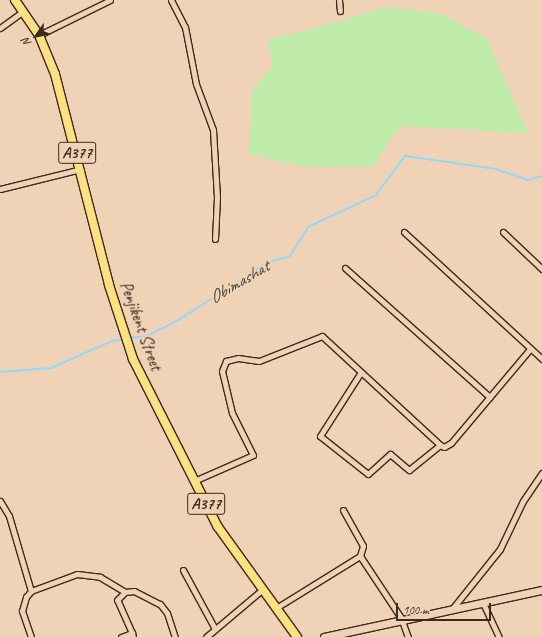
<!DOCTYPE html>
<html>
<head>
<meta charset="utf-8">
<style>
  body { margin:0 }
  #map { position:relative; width:542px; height:637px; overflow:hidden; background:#f0d3b6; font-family:Caveat,sans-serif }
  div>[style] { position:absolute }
  .green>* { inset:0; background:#beeba9 }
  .stream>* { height:2px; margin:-1px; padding:0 1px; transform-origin:1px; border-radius:1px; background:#96d6f8 }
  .roads { filter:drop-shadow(1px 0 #3b2a1e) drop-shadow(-1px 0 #3b2a1e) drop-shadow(0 1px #3b2a1e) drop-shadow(0 -1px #3b2a1e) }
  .minor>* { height:5px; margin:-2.5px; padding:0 2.5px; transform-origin:2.5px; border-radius:2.5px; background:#f0d3b6 }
  .secondary>* { height:7px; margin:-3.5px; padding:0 3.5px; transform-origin:3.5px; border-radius:3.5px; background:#f0d3b6 }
  .primary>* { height:8px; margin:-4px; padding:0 4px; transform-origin:4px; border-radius:4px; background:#fde080 }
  span { translate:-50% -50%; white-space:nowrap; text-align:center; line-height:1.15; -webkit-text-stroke:4px #f0d3b6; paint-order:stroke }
  .shield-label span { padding:1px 3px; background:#f0d3b6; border:1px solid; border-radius:3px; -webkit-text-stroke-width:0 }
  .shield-label { font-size:16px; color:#3b2a1e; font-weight:700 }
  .street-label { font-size:17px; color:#3b2a1e }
  .water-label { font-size:18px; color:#49443f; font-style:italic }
  .north { position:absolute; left:16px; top:16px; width:40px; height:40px; -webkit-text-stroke:3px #f0d3b6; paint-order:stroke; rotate:237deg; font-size:11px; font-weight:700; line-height:16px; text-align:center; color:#3b2a1e }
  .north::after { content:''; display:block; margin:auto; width:14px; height:18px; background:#3b2a1e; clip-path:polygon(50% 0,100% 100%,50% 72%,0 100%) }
  .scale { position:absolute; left:396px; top:603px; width:95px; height:18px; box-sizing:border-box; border:2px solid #3b2a1e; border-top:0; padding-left:5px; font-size:12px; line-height:14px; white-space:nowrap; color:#3b2a1e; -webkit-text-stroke:3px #f0d3b6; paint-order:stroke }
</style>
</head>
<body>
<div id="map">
  <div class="green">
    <div style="clip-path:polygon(385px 7px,440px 13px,487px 39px,528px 133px,400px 126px,373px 166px,303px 167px,249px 154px,252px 92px,273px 65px,267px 40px,340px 21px)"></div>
  </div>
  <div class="stream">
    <div style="left:128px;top:338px;width:19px;rotate:-6deg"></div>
    <div style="left:147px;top:336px;width:37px;rotate:-27deg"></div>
    <div style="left:180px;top:319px;width:105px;rotate:-32.9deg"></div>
    <div style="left:268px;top:262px;width:23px;rotate:-15deg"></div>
    <div style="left:290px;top:256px;width:34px;rotate:-58deg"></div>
    <div style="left:308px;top:227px;width:75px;rotate:-25.2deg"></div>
    <div style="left:376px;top:195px;width:49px;rotate:-53.4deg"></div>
    <div style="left:405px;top:156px;width:92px;rotate:8.1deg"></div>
    <div style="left:496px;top:169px;width:34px;rotate:19deg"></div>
    <div style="left:528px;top:180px;width:15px;rotate:-16deg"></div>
    <div style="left:0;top:372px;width:51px;rotate:-4.5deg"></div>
    <div style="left:51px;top:368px;width:67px;rotate:-23.9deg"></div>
    <div style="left:112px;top:341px;width:12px;rotate:-9deg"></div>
  </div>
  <div class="roads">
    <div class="minor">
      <div style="left:171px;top:0;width:30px;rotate:63deg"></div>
      <div style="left:185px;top:27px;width:58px;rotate:79.1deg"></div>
      <div style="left:196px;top:84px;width:49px;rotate:69.7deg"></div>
      <div style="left:213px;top:130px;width:67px;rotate:86.6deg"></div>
      <div style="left:217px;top:197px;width:42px;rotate:92.7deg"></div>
      <div style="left:339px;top:0;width:11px;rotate:85deg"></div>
      <div style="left:0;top:28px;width:29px;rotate:-36deg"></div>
      <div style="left:39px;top:35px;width:79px;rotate:-26.2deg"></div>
      <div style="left:0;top:189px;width:83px;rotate:-13.9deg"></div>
      <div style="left:404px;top:232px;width:188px;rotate:42.6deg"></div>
      <div style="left:503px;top:232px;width:54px;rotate:43.5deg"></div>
      <div style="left:345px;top:268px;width:194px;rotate:41.7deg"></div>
      <div style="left:361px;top:372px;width:76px;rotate:122.6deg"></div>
      <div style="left:320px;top:436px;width:61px;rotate:38.4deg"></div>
      <div style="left:368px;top:474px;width:30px;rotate:-42deg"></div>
      <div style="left:390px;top:454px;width:25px;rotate:40deg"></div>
      <div style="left:409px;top:470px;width:40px;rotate:-39deg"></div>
      <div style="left:440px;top:445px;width:4px;rotate:27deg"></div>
      <div style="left:444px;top:447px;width:8px;rotate:-30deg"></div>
      <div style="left:451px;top:443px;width:123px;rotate:-50deg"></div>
      <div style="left:194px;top:481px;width:64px;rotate:-23.8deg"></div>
      <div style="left:253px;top:455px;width:47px;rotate:-116.6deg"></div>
      <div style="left:232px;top:413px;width:43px;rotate:-103.4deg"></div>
      <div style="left:222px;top:371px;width:11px;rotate:-68deg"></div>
      <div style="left:226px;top:361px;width:12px;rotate:-14deg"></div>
      <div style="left:238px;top:358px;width:21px;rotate:8deg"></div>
      <div style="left:259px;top:361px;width:68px;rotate:-21.6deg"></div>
      <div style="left:322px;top:336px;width:161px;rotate:42.7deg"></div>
      <div style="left:0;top:501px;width:17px;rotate:59deg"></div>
      <div style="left:9px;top:516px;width:78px;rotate:73.7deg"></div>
      <div style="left:343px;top:510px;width:41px;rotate:60.9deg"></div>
      <div style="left:363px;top:546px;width:10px;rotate:107deg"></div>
      <div style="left:183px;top:570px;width:67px;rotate:61.5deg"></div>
      <div style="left:483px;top:603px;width:38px;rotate:65deg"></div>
      <div style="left:276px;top:608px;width:99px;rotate:-31.8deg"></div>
      <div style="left:360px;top:556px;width:74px;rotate:56.5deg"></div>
      <div style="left:401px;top:618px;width:20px;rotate:70deg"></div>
      <div style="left:452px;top:609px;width:77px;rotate:-51.3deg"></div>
      <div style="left:500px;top:549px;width:53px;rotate:-64.4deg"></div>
      <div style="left:523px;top:501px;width:34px;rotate:-56deg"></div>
      <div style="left:132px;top:633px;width:36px;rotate:-114deg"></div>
      <div style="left:117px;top:600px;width:11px;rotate:-45deg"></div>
      <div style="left:125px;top:592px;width:9px;rotate:-6deg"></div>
      <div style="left:134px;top:591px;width:29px;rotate:27deg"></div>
      <div style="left:160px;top:604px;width:11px;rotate:52deg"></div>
      <div style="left:167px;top:613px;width:25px;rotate:72deg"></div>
      <div style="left:31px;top:637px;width:28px;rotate:-109deg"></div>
      <div style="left:22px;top:611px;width:15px;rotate:-74deg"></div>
      <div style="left:26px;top:597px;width:8px;rotate:-50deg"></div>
      <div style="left:31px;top:591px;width:49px;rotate:-20.3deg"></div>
      <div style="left:77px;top:574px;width:23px;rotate:7deg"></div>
      <div style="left:100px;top:577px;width:29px;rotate:31deg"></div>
      <div style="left:121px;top:637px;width:12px;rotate:-20deg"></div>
      <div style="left:132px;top:633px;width:4px;rotate:76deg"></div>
      <div style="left:206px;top:637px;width:75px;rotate:-40.1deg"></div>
    </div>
    <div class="secondary">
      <div style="left:324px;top:637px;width:223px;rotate:-12.2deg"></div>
    </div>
    <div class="primary">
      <div style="left:15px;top:0;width:42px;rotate:55.6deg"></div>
      <div style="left:39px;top:35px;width:42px;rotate:67.7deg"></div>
      <div style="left:55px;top:74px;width:218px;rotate:75.6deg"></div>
      <div style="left:109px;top:285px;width:78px;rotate:72deg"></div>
      <div style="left:133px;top:359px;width:188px;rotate:63.2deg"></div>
      <div style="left:218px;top:527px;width:135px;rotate:54.3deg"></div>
    </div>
  </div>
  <div class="shield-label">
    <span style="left:77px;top:153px">A377</span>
    <span style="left:206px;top:504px">A377</span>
  </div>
  <div class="street-label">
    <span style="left:141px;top:326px;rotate:70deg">Penjikent Street</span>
  </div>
  <div class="water-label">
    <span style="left:239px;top:282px;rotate:-31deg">Obimashat</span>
  </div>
  <div class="north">N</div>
  <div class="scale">100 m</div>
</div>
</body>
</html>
